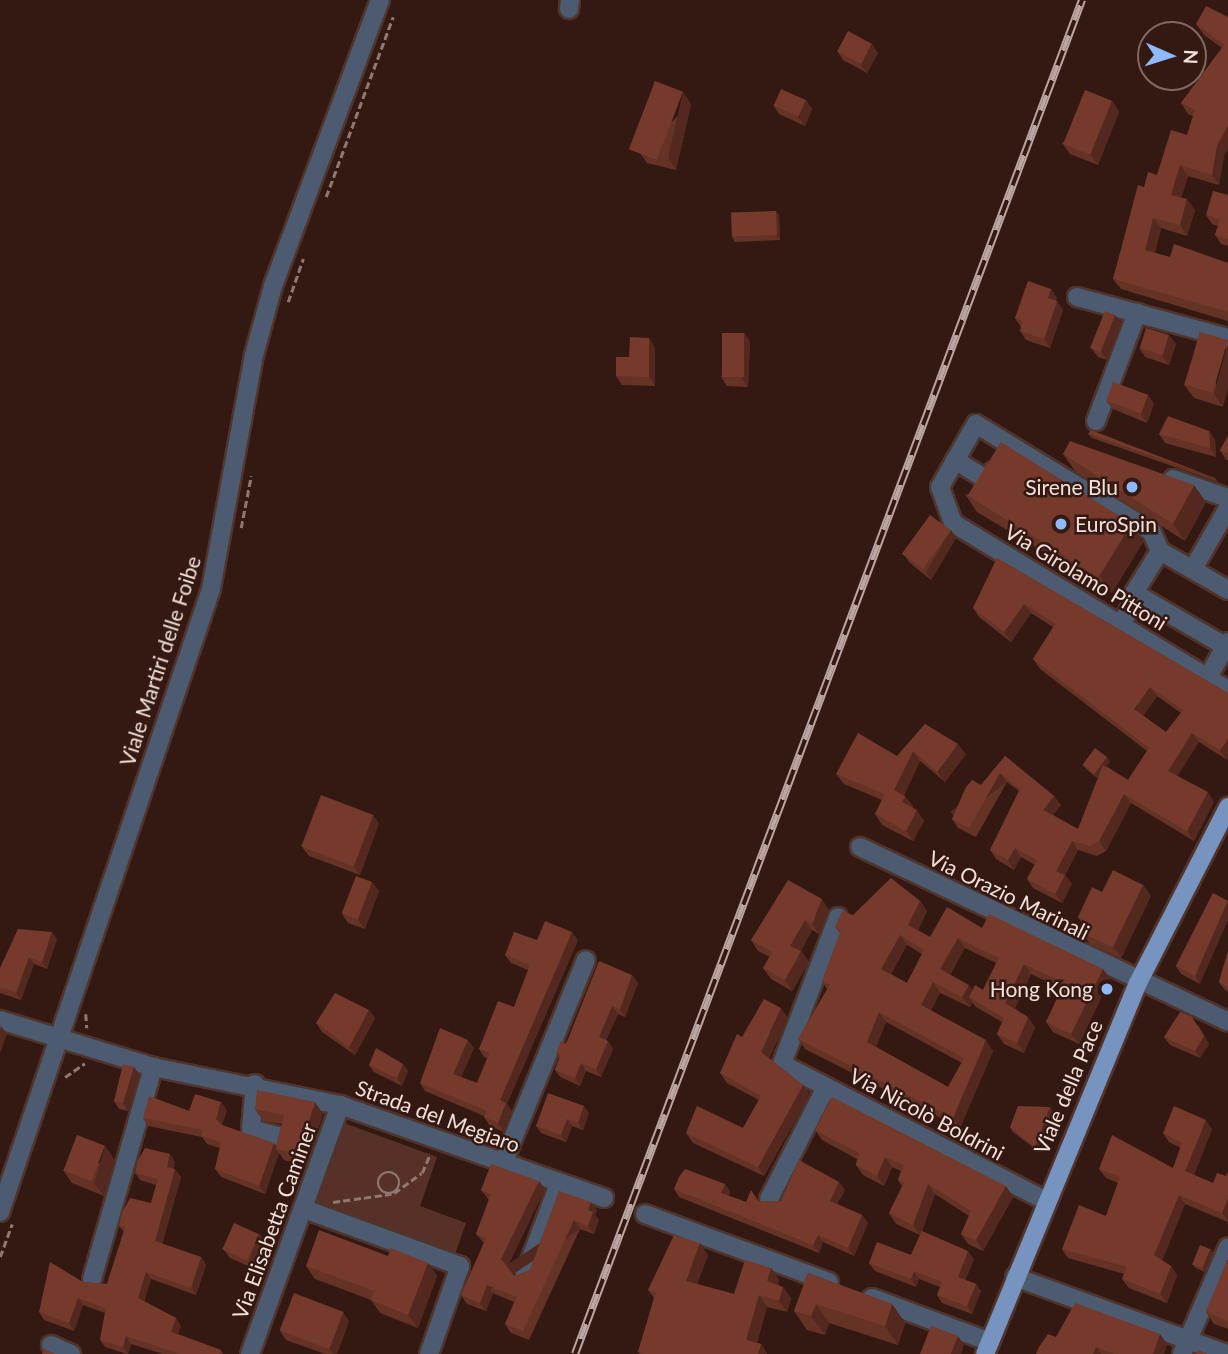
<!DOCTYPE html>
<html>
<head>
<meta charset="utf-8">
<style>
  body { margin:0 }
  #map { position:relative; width:1228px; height:1354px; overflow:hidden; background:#341912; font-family:Lato,sans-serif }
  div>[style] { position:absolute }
  .green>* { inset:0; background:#573127 }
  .path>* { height:2.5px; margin-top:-1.25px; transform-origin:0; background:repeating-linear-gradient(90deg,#907872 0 7px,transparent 0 10.5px) }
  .path>.ring { margin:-1.25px; padding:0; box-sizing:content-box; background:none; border:2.5px solid #907872; border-radius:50% }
  .roads { filter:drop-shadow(2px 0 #4f352e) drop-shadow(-2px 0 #4f352e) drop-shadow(0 2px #4f352e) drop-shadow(0 -2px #4f352e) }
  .minor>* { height:18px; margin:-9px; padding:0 9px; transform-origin:9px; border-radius:9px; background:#4d5b70 }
  .major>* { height:18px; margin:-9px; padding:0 9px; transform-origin:9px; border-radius:9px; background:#7793c0 }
  .rail>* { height:8px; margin-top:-4px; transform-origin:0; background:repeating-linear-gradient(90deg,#341912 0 16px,#bca5a0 0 32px); box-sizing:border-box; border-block:2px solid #bca5a0 }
  .wall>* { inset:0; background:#653226 }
  .shaded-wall>* { inset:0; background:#53291f; transform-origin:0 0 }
  .building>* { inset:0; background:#763a2c; transform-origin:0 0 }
  .dots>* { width:19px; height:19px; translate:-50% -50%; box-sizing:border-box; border:4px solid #341912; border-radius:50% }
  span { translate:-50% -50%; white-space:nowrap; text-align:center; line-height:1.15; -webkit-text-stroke:5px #341912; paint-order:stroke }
  .poi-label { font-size:21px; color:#f4e0db }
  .right { translate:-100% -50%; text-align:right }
  .left { translate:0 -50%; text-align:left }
  .street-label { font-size:21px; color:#f4e0db }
  .north { position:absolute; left:1137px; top:21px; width:70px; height:70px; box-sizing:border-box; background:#341912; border:2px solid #816962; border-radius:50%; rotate:93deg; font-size:19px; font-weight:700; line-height:28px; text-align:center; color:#f4e0db }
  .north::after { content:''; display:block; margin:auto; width:24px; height:32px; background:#8eb9fd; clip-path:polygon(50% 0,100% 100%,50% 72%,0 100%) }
</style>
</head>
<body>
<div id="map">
  <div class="green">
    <div style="clip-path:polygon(344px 1123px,437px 1157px,420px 1206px,466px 1223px,455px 1254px,314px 1204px)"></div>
  </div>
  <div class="path">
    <div style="left:326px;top:197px;width:192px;rotate:-69.6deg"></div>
    <div style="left:288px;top:302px;width:46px;rotate:-70.8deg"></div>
    <div style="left:241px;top:528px;width:53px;rotate:-79.1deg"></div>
    <div style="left:86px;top:1014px;width:14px;rotate:86deg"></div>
    <div style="left:65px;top:1077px;width:24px;rotate:-35deg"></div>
    <div class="ring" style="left:378px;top:1172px;width:19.5px;height:19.5px"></div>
    <div style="left:394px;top:1193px;width:34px;rotate:-36deg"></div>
    <div style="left:422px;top:1173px;width:21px;rotate:-67deg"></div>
    <div style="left:333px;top:1202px;width:59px;rotate:-7.9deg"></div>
    <div style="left:0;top:1257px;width:35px;rotate:-70deg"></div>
  </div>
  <div class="roads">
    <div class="minor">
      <div style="left:569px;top:9px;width:9px;rotate:-84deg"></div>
      <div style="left:1077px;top:297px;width:156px;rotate:15.2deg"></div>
      <div style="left:1096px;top:421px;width:116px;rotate:-69.2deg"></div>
      <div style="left:955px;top:460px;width:39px;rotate:32deg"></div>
      <div style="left:988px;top:481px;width:11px;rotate:-63deg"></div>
      <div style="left:1173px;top:479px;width:58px;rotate:19.1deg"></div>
      <div style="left:1160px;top:551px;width:22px;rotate:-114deg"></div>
      <div style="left:1151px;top:531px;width:205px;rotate:-148.6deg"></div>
      <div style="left:976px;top:424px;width:73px;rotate:119.7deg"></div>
      <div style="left:940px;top:487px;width:38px;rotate:70deg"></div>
      <div style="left:953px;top:523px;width:322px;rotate:31.3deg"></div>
      <div style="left:1193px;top:569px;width:70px;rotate:-60.2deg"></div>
      <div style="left:1228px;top:590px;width:78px;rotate:-150.2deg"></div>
      <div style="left:1160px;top:551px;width:49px;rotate:121.8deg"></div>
      <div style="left:1134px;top:593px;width:109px;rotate:30.3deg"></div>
      <div style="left:1121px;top:624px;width:34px;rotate:-60deg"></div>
      <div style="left:1208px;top:677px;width:40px;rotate:-60.3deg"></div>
      <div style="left:860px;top:847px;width:407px;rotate:25.4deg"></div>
      <div style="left:838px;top:917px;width:157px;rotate:110.9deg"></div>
      <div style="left:782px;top:1064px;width:295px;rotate:27.4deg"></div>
      <div style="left:0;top:1020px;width:160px;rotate:17.1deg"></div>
      <div style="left:153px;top:1067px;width:191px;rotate:11.5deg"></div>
      <div style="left:340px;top:1105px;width:280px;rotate:19.4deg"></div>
      <div style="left:255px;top:1084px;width:45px;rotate:95.1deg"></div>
      <div style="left:251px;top:1129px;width:30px;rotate:15deg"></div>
      <div style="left:503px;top:1163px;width:219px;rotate:-67.8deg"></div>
      <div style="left:769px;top:1199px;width:126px;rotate:-63deg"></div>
      <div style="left:307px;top:1210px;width:163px;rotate:20.1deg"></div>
      <div style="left:460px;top:1266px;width:93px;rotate:109.4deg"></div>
      <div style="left:0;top:1212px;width:658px;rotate:-71.29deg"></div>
      <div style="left:211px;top:589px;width:238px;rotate:-79.6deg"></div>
      <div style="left:254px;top:355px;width:72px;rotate:-74.6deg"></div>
      <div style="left:273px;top:286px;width:305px;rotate:-69.5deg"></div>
      <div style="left:645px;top:1214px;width:196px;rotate:20.3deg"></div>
      <div style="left:525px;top:1274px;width:96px;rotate:-69.3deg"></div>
      <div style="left:1015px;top:1277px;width:226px;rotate:20deg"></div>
      <div style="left:92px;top:1279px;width:221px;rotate:-73.9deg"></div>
      <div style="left:872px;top:1298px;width:126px;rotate:20.4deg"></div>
      <div style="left:51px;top:1345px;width:22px;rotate:24deg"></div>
      <div style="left:250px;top:1354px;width:265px;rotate:-70.1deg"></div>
      <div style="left:1182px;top:1354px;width:116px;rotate:-66.7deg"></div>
    </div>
    <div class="major">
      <div style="left:985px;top:1354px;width:401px;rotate:-67.6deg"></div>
      <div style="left:1138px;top:983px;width:198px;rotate:-62.9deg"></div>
    </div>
  </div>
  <div class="rail">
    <div style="left:575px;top:1354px;width:1446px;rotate:-69.47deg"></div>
  </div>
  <div class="wall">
    <div style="clip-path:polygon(1228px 17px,1224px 155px,1219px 185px,1188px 176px,1181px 198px,1195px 210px,1187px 236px,1161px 228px,1155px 253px,1170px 257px,1228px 263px,1228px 321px,1121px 289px,1113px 279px,1144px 187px,1157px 175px,1187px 135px,1193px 116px,1188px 114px,1181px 103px,1222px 48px,1204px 35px,1196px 24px)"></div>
    <div style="clip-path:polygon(837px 51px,878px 53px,867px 73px,843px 60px)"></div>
    <div style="clip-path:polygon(806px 100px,812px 109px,805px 126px,779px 114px,773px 105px)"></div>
    <div style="clip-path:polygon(1112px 101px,1119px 112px,1098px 165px,1070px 154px,1062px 143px)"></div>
    <div style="clip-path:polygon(691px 104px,676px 170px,647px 163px,639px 152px)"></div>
    <div style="clip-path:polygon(1228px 195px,1228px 246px,1221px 244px,1215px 235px,1218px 226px,1212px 224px,1206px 215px)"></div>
    <div style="clip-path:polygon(776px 211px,779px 215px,780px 240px,735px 242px,732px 237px)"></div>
    <div style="clip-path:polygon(1057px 298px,1056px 301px,1063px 310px,1050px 348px,1026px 340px,1020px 331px,1021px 327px,1015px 318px)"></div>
    <div style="clip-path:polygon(1115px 315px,1121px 323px,1107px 360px,1098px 357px,1091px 348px)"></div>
    <div style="clip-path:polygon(1200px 332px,1223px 407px,1194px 398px,1184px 385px)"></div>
    <div style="clip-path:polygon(744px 333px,750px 342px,748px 387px,727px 386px,721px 377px)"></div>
    <div style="clip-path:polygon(1176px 344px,1169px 365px,1145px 357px,1139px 348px)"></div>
    <div style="clip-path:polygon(655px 347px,655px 386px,622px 385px,616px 376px,629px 357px)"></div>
    <div style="clip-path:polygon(1148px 395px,1154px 404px,1147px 423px,1113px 409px,1106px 401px)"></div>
    <div style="clip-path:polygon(1209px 431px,1215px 440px,1216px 457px,1165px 443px,1159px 434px)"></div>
    <div style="clip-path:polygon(1088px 434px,1215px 478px,1218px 482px,1092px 438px)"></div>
    <div style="clip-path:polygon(1228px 436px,1228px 460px,1226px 460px,1220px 450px)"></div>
    <div style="clip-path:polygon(1063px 454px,1206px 502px,1185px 541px,1075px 471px)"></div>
    <div style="clip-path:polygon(965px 494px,1143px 542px,1112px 593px,977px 512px)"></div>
    <div style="clip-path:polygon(951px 530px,956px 538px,931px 580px,910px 563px,904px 555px)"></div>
    <div style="clip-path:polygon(evenodd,997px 558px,1228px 693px,1227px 760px,1199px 742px,1177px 776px,1214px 802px,1194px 841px,1131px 803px,1106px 851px,1097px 856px,1078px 850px,1065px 875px,1072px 884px,1062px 903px,1033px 888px,1027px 879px,1035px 865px,1021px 857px,1014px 870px,996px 859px,990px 850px,1019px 791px,1007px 782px,976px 837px,958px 828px,952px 819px,981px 785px,1005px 756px,1054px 796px,1061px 805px,1053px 815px,1078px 829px,1099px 776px,1097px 778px,1086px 769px,1083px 765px,1107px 757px,1110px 762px,1106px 766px,1128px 780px,1147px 751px,1040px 669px,1033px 659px,1053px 627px,1031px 613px,1011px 642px,979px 617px,973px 608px,997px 558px,1157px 696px,1181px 713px,1166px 732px,1143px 716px,1157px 696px)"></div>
    <div style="clip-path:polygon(925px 724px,966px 754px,945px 782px,920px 761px,904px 795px,913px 806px,912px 807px,924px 821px,913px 841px,882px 825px,875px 814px,882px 800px,844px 784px,836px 774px,897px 756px)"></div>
    <div style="clip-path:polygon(379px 823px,360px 875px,309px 856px,302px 847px)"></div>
    <div style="clip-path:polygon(372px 882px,379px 891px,365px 929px,348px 923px,342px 914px)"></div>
    <div style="clip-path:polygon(1143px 885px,1151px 896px,1121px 958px,1090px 944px,1082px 933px,1085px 928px,1078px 917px,1102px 892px)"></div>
    <div style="clip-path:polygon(1213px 893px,1200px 984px,1181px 974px,1176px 966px)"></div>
    <div style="clip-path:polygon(evenodd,920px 901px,927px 911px,918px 930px,930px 937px,982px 928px,1103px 969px,1110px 979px,1079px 1044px,1053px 1032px,1046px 1022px,1062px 989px,1031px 974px,1015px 1008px,1035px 1027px,1024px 1053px,1004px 1044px,997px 1034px,1002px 1022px,976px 1007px,972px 1002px,970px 1007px,940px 993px,931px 1010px,993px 1051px,960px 1128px,805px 1049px,798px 1039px,827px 989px,822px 982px,840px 933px,835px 927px,920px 901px,907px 945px,922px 954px,907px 983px,891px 974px,907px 945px,920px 901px,965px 948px,996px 963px,983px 990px,973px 990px,950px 975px,965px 948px,920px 901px,886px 1022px,962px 1063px,948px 1087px,876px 1047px,886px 1022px)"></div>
    <div style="clip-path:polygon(829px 910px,819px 934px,812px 930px,801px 951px,809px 962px,792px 991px,771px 979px,763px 968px,770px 957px,758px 951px,751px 940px)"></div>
    <div style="clip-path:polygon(57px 939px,47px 969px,34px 964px,21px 1000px,0 993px,0 968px)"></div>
    <div style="clip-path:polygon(537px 940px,578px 940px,507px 1104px,512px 1111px,504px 1132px,490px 1126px,484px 1117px,484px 1116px,425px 1091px,420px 1083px,474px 1048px,461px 1077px,477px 1083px,487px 1058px,484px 1057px,479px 1049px,514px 1007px,528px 970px,511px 963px,505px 955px)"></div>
    <div style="clip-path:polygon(1228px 951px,1228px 992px,1224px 989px,1219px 982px)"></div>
    <div style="clip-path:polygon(632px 975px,638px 983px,625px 1017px,618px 1014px,606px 1040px,613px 1049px,601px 1077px,586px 1071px,580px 1086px,560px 1077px,555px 1070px,559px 1058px,556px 1053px)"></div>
    <div style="clip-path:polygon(375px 1018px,355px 1055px,322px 1032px,316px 1023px)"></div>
    <div style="clip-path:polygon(788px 1018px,769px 1058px,803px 1085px,810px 1094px,764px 1176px,693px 1143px,686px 1133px,743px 1128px,759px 1100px,727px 1083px,720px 1073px)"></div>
    <div style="clip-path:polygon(1198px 1025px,1209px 1044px,1200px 1058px,1170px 1045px,1164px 1037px)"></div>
    <div style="clip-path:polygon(369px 1065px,408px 1071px,402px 1086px,374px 1072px)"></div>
    <div style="clip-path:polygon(134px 1067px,139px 1075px,128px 1111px,119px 1109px,114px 1101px)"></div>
    <div style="clip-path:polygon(255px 1109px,323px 1114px,306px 1166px,284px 1160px,279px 1153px,265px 1194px,221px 1177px,215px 1169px,220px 1148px,207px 1144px,202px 1137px,148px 1126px,143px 1118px,189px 1111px,227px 1110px,222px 1125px,276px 1146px,282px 1124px,263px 1121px)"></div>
    <div style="clip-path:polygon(1053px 1112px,1038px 1151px,1013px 1132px,1010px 1127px)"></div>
    <div style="clip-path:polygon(589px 1113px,583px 1130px,572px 1126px,566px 1142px,541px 1133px,536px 1126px)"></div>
    <div style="clip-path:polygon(1212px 1129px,1194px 1175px,1213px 1183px,1226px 1176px,1228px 1172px,1228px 1222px,1185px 1204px,1162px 1260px,1171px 1266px,1177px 1275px,1167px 1303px,1129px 1288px,1122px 1279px,1124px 1274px,1068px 1258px,1062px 1249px,1106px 1216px,1118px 1183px,1106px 1178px,1099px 1169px,1173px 1168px,1181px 1148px,1169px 1142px,1163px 1133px)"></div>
    <div style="clip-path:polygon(815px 1130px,1006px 1186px,1013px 1197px,983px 1251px,968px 1244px,961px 1234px,969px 1216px,935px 1194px,922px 1231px,974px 1259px,965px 1280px,976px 1284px,981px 1291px,972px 1314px,942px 1303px,937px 1295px,940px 1287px,919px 1279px,916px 1287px,875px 1271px,869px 1263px,911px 1255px,920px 1235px,896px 1224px,889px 1213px,902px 1186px,898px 1180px,901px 1171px,892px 1167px,884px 1186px,863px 1175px,856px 1165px,857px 1159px,822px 1140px)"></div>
    <div style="clip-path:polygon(115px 1160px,104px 1196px,72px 1183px,63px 1170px)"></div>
    <div style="clip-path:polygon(175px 1162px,173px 1169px,181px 1177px,162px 1244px,201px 1257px,206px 1265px,196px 1295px,151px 1279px,144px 1301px,176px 1318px,181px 1326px,178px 1334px,221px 1350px,223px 1354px,163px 1354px,131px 1344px,128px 1354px,127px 1354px,105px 1347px,100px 1340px,105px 1313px,83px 1305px,74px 1331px,44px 1320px,39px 1312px,83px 1282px,107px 1284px,124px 1232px,119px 1226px,151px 1203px,156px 1185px,140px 1180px,135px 1173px)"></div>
    <div style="clip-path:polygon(725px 1184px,730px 1192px,729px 1196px,746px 1202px,781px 1201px,845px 1190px,837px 1204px,862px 1215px,868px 1223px,854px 1256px,823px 1242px,819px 1253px,679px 1197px,674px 1189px)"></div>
    <div style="clip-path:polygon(545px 1189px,507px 1267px,514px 1276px,530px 1270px,559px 1191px,597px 1210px,595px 1215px,599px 1220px,594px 1234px,580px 1229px,529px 1340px,511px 1333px,505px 1324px,514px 1302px,493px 1293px,486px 1311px,467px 1304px,461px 1295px,484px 1243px,476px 1234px,489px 1200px,481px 1190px)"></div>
    <div style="clip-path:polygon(259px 1234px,266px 1242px,255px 1269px,230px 1258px,224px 1250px)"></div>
    <div style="clip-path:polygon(1210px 1249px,1213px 1253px,1205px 1272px,1196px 1268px,1192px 1264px)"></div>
    <div style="clip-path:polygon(708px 1255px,697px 1284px,734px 1294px,771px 1268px,779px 1280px,778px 1284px,791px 1298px,787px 1312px,767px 1307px,757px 1343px,761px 1344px,767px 1354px,640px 1354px,638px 1352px,654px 1298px,648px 1290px)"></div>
    <div style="clip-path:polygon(388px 1256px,428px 1263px,437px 1276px,418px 1328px,380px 1313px,371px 1300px,315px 1279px,306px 1266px)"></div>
    <div style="clip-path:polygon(1228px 1260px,1228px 1329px,1214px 1324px,1206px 1312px)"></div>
    <div style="clip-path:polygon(808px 1273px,892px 1304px,905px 1323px,898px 1345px,829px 1323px,825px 1335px,807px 1330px,794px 1311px)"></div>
    <div style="clip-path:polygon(349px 1321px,337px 1354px,325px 1354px,286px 1340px,280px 1331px)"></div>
    <div style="clip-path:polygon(1056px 1337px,1167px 1344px,1164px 1354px,1036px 1354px)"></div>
  </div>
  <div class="shaded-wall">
    <div style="clip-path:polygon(872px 44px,878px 53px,867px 73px,861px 64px)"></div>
    <div style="clip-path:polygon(683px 92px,691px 104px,676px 170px,668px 158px)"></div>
    <div style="clip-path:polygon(806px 100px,812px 109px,805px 126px,798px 117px)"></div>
    <div style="clip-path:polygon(1112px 101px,1119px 112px,1098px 165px,1090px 154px)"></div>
    <div style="clip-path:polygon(1228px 126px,1228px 149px,1224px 155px,1219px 185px,1212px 175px,1217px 145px)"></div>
    <div style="clip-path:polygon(1180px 165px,1188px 176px,1179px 205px,1171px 195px)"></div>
    <div style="clip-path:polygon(1187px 199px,1195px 210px,1187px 236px,1180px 225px)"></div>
    <div style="clip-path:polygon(776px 211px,779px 215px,780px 240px,777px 235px)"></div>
    <div style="clip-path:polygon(1153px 218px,1161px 228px,1153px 261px,1145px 250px)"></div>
    <div style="clip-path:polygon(1051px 289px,1057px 298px,1054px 307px,1048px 298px)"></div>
    <div style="clip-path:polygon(1057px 301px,1063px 310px,1050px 348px,1044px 339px)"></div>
    <div style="clip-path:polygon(1115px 315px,1121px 323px,1107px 360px,1101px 351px)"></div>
    <div style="clip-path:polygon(744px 333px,750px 342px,748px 387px,742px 378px)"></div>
    <div style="clip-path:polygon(1169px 335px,1176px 344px,1169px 365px,1162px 356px)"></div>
    <div style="clip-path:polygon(649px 338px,655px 347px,655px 386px,649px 377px)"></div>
    <div style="clip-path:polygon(1228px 343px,1228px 389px,1223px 407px,1214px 394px)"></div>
    <div style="clip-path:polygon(1148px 395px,1154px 404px,1147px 423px,1141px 414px)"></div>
    <div style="clip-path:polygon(1209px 431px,1215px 440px,1216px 457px,1210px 448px)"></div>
    <div style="clip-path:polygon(1194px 485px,1206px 502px,1185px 541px,1173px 524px)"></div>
    <div style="clip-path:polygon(1131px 524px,1143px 542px,1112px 593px,1100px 576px)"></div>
    <div style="clip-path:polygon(951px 530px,956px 538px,931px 580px,926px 572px)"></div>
    <div style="clip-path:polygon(1024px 604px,1031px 613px,1011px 642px,1004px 632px)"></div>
    <div style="clip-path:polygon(1150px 687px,1157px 696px,1140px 719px,1134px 709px)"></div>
    <div style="clip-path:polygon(1192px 733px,1199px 742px,1175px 780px,1168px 771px)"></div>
    <div style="clip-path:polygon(1228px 739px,1228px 758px,1227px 760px,1220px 750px)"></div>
    <div style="clip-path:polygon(958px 744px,966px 754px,945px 782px,937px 772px)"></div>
    <div style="clip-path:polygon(913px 751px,920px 761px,902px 800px,894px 790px)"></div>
    <div style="clip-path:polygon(1107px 757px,1110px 762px,1097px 778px,1094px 774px)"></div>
    <div style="left:1000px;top:773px;width:11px;height:63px;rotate:52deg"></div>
    <div style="clip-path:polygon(1208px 792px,1214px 802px,1194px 841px,1187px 831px)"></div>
    <div style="clip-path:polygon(1124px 794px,1131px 803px,1106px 851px,1099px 841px)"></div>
    <div style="clip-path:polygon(905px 796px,913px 806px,909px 812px,902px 802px)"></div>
    <div style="clip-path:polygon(1054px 796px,1061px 805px,1049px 819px,1043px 810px)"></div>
    <div style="clip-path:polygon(917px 810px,924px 821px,913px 841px,906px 831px)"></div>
    <div style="clip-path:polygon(373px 815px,379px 823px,360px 875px,354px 866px)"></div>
    <div style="clip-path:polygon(1072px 841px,1078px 850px,1065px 875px,1072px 884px,1062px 903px,1055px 894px,1056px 871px)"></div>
    <div style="clip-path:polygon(1015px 848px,1021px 857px,1014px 870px,1008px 860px)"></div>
    <div style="clip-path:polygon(372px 882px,379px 891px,365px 929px,358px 920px)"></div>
    <div style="clip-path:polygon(1143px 885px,1151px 896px,1121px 958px,1113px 947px)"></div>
    <div style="clip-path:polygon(822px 899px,829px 910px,819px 934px,812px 924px)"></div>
    <div style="clip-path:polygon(920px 901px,927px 911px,915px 935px,908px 925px)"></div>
    <div style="clip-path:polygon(1228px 901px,1228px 920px,1200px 984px,1195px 976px)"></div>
    <div style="clip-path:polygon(805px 920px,812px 930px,798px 956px,790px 946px)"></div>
    <div style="clip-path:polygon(52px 932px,57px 939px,47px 969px,42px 962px)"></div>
    <div style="clip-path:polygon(572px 932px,578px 940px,507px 1104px,512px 1111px,504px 1132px,498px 1123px,500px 1100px)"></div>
    <div style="clip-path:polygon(900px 935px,907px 945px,888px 979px,881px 969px)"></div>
    <div style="clip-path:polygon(958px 938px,965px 948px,947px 980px,940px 969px)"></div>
    <div style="clip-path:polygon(801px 951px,809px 962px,792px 991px,785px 980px)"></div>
    <div style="clip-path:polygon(29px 957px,34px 964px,21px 1000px,16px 993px)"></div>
    <div style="clip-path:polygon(1024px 964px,1031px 974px,1013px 1013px,1005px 1003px)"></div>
    <div style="clip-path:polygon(1103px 969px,1110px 979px,1079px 1044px,1071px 1034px)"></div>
    <div style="clip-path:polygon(632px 975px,638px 983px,625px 1017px,620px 1009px)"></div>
    <div style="clip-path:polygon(933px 982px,940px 993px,928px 1015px,921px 1005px)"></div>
    <div style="clip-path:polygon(969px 985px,976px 995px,969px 997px,972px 1002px,970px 1007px,962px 997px)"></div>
    <div style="clip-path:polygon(612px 1006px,618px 1014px,604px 1045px,599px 1037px)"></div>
    <div style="clip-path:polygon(781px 1008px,788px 1018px,768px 1061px,761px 1052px)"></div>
    <div style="clip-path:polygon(369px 1010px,375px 1018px,355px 1055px,349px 1047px)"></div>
    <div style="clip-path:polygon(879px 1012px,886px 1022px,874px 1052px,867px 1042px)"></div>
    <div style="clip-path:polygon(1028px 1017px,1035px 1027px,1024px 1053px,1017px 1043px)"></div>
    <div style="clip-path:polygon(1198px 1025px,1209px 1044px,1200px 1058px,1195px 1051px)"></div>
    <div style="clip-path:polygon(1px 1026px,7px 1034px,0 1053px,0 1030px)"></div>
    <div style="clip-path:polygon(468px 1040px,474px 1048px,459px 1082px,453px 1074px)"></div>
    <div style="clip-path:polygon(986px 1040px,993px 1051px,960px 1128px,953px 1118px)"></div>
    <div style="clip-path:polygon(608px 1041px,613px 1049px,601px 1077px,596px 1069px)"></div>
    <div style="clip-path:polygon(581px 1063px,586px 1071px,580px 1086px,575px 1078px)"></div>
    <div style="clip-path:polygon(403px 1064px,408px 1071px,402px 1086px,397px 1078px)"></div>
    <div style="clip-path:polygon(134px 1067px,139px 1075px,128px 1111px,123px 1103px)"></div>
    <div style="clip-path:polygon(803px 1085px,810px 1094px,764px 1176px,758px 1167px)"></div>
    <div style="clip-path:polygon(221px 1102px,227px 1110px,221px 1127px,216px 1119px)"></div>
    <div style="clip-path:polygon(315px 1102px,323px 1114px,306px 1166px,298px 1154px)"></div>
    <div style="clip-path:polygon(584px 1106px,589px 1113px,583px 1130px,578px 1123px)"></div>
    <div style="clip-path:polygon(1050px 1107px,1053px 1112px,1038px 1151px,1035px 1147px)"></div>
    <div style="clip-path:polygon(567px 1119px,572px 1126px,566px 1142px,561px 1135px)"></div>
    <div style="clip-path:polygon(1206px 1120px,1212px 1129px,1192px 1180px,1185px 1171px)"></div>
    <div style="clip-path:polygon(274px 1143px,278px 1149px,276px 1149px,279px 1153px,265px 1194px,259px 1186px)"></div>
    <div style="clip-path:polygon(105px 1146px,115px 1160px,104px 1196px,94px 1183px)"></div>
    <div style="clip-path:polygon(170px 1154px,175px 1162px,172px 1174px,167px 1167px)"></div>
    <div style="clip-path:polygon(885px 1157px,892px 1167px,884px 1186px,877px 1176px)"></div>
    <div style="clip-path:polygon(175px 1169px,181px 1177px,161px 1249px,155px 1241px)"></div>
    <div style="clip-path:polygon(539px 1181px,545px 1189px,507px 1268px,501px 1259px)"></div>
    <div style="clip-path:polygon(839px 1182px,845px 1190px,835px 1208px,830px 1201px)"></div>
    <div style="clip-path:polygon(725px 1184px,730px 1192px,727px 1201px,721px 1193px)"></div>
    <div style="clip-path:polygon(928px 1184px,935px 1194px,920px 1235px,913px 1225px)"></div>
    <div style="clip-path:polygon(1006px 1186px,1013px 1197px,983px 1251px,976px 1240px)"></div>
    <div style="clip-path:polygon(1179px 1195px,1185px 1204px,1161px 1264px,1154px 1255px)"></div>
    <div style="clip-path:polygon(1228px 1198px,1228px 1221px,1222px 1213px)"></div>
    <div style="clip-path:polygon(591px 1202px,597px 1210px,595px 1215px,599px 1220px,594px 1234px,588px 1226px,588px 1210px)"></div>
    <div style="clip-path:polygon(862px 1215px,868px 1223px,854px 1256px,848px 1248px)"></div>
    <div style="left:574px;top:1220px;width:11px;height:122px;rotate:56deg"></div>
    <div style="clip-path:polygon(259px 1234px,266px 1242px,255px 1269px,249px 1260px)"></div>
    <div style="clip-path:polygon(818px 1235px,823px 1242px,819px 1253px,813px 1245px)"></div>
    <div style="clip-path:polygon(700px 1243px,708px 1255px,694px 1292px,686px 1281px)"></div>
    <div style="clip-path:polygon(1210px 1249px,1213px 1253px,1205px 1272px,1202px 1267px)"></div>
    <div style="clip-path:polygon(968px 1251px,974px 1259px,964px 1284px,958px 1277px)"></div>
    <div style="clip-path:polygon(201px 1257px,206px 1265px,196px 1295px,191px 1288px)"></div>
    <div style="clip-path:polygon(428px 1263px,437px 1276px,418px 1328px,408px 1315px)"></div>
    <div style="clip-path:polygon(1171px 1266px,1177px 1275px,1167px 1303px,1160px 1294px)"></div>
    <div style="clip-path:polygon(771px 1268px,779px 1280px,775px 1292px,767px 1281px)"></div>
    <div style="clip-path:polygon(914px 1271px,919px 1279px,916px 1287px,911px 1279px)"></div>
    <div style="clip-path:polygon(146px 1272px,151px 1279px,143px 1305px,138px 1298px)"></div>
    <div style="clip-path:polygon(976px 1284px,981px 1291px,972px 1314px,967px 1306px)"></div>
    <div style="clip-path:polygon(487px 1285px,493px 1293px,486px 1311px,480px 1303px)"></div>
    <div style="clip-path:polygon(783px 1287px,791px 1298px,787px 1312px,779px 1301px)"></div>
    <div style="clip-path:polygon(759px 1295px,767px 1307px,754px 1352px,746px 1340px)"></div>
    <div style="clip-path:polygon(78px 1298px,83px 1305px,74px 1331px,69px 1323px)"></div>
    <div style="clip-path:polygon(816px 1304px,829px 1323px,825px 1335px,811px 1316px)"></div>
    <div style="clip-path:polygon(892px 1304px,905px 1323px,898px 1345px,885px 1326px)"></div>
    <div style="clip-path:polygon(343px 1312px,349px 1321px,337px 1354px,333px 1354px,329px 1349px)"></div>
    <div style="clip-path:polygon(176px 1318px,181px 1326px,176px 1339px,171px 1332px)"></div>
    <div style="clip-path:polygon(1160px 1334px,1167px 1344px,1164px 1354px,1153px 1354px)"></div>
    <div style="clip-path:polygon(126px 1336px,131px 1344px,128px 1354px,123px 1347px)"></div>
    <div style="clip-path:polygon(958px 1336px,964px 1345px,961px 1354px,951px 1354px)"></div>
    <div style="clip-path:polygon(761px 1344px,767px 1354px,758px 1354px)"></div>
    <div style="clip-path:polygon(1096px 1347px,1101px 1354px,1093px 1354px)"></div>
  </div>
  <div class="building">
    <div style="clip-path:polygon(1206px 6px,1228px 17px,1228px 126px,1217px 145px,1212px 175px,1180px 165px,1171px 195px,1187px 199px,1180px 225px,1153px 218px,1145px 250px,1170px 257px,1174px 244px,1228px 263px,1228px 312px,1113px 279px,1138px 185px,1144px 187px,1148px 172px,1157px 175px,1171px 130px,1187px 135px,1195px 110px,1181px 103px,1224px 45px,1196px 24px)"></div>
    <div style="left:848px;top:31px;width:27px;height:23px;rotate:28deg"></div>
    <div style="left:655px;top:81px;width:30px;height:73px;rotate:21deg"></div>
    <div style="left:781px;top:89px;width:27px;height:18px;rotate:24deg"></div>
    <div style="left:1085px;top:90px;width:29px;height:58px;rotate:22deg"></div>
    <div style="clip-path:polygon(1213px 191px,1228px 195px,1228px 239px,1215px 235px,1220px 219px,1206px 215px)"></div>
    <div style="left:776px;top:211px;width:24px;height:45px;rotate:88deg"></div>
    <div style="clip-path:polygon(1028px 281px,1051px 289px,1048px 298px,1057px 301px,1044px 339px,1020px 331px,1023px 321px,1015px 318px)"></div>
    <div style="left:1105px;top:311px;width:11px;height:40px;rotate:22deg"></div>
    <div style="left:1146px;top:328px;width:24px;height:21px;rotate:17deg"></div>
    <div style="left:1200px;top:332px;width:29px;height:55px;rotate:16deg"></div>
    <div style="left:722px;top:333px;width:22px;height:44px"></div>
    <div style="clip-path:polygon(630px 337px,649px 338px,649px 377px,616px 376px,616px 357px,629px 357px)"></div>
    <div style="left:1113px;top:382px;width:37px;height:20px;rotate:20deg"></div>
    <div style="clip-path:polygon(1168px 416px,1209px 431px,1210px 448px,1159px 434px)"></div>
    <div style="clip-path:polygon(1091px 430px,1215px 478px,1088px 434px)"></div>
    <div style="clip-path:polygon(1228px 436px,1228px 453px,1220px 450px)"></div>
    <div style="clip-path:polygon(1070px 441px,1194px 485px,1173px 524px,1063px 454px)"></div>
    <div style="left:1001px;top:442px;width:154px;height:63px;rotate:32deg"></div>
    <div style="left:930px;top:515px;width:26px;height:48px;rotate:36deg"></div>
    <div style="clip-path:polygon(evenodd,997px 558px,1228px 693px,1228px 739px,1220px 750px,1192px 733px,1168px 771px,1208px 792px,1187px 831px,1124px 794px,1099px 841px,1090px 846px,1072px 841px,1056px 871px,1065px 875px,1055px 894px,1027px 879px,1037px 860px,1015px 848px,1008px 860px,990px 850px,1020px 789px,1000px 773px,969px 828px,952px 819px,966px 787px,972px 780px,981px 785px,1005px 756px,1054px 796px,1043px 810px,1078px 829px,1103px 765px,1128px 780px,1149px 748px,1033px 659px,1056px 624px,1024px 604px,1004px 632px,973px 608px,997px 558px,1150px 687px,1183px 710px,1166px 732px,1134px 709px,1150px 687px)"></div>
    <div style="clip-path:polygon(925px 724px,958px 744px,937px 772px,913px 751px,894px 790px,905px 796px,902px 802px,917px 810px,906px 831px,875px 814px,885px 794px,836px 774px,858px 733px,897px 756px)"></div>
    <div style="left:1095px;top:748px;width:15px;height:21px;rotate:37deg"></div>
    <div style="left:321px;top:795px;width:56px;height:55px;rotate:21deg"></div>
    <div style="clip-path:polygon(1113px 870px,1143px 885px,1113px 947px,1082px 933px,1087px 922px,1078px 917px,1092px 887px,1102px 892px)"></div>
    <div style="left:356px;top:876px;width:17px;height:40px;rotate:21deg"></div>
    <div style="clip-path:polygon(evenodd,891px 878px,920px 901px,908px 925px,930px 937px,947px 907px,982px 928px,989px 914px,1103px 969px,1071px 1034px,1046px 1022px,1064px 983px,1024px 964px,1005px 1003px,1028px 1017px,1017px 1043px,997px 1034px,1004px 1018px,969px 997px,975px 985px,983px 990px,999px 958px,958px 938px,940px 969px,969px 985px,962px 997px,933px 982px,921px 1005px,986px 1040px,953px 1118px,798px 1039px,830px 985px,822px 982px,841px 930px,835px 927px,842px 911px,853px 915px,891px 878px,900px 935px,924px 950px,907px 983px,881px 969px,900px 935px,891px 878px,879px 1012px,964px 1058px,948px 1087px,867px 1042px,879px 1012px)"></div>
    <div style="clip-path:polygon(788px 880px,822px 899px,812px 924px,805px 920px,790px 946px,801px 951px,785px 980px,763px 968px,772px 952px,751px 940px)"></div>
    <div style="clip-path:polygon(1213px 893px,1228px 901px,1195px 976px,1176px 966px)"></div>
    <div style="clip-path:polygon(545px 921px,572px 932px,500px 1100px,506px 1103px,498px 1123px,484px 1117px,487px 1111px,420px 1083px,440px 1028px,468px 1040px,453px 1074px,477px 1083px,490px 1053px,479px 1049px,498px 1001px,514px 1007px,530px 965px,505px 955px,514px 932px,537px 940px)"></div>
    <div style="clip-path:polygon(18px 929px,52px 932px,42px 962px,29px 957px,16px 993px,0 987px,0 968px)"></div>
    <div style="clip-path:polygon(1228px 951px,1228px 988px,1219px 982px)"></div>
    <div style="clip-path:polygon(599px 961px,632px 975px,620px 1009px,612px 1006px,599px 1037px,608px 1041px,596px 1069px,581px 1063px,575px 1078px,555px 1070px,561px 1055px,556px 1053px,561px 1041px,566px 1044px)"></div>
    <div style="clip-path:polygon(335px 993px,369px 1010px,349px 1047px,316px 1023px)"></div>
    <div style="clip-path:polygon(764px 999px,781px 1008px,761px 1052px,803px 1085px,758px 1167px,686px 1133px,697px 1106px,743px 1128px,761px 1096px,720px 1073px,737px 1034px,742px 1037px)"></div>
    <div style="clip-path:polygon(1180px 1012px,1192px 1017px,1204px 1036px,1195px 1051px,1164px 1037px)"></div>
    <div style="clip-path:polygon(376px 1048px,403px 1064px,397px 1078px,369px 1065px)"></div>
    <div style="clip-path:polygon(123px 1064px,134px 1067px,123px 1103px,114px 1101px)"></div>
    <div style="clip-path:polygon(257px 1090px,315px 1102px,298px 1154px,276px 1149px,284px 1115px,255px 1109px)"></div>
    <div style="clip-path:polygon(548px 1093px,584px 1106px,578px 1123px,567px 1119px,561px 1135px,536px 1126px)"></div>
    <div style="clip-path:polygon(195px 1094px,221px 1102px,216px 1119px,222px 1125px,274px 1143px,259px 1186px,215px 1169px,221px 1142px,201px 1136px,203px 1130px,143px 1118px,149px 1096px,189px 1111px)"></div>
    <div style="clip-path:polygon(832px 1097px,1006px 1186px,976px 1240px,961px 1234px,971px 1211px,928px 1184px,913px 1225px,889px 1213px,904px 1183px,898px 1180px,904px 1165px,885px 1157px,877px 1176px,856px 1165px,859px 1153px,815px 1130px)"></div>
    <div style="clip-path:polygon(1018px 1106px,1050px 1107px,1035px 1147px,1010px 1127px)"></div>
    <div style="clip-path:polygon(1174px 1106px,1206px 1120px,1185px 1171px,1213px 1183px,1217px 1173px,1226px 1176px,1228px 1172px,1228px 1198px,1222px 1213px,1179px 1195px,1154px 1255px,1171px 1266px,1160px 1294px,1122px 1279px,1127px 1267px,1062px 1249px,1079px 1205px,1106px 1216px,1120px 1177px,1099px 1169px,1112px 1135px,1173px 1168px,1182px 1143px,1163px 1133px)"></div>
    <div style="left:77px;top:1135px;width:30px;height:38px;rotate:21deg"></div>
    <div style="clip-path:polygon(145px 1148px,170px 1154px,167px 1167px,175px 1169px,155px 1241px,201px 1257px,191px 1288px,146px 1272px,138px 1298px,176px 1318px,171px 1332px,221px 1350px,219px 1354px,180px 1354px,126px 1336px,123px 1347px,100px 1340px,106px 1308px,78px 1298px,69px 1323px,39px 1312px,50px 1262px,83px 1282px,107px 1284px,125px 1227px,119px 1226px,122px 1213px,130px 1198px,151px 1203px,158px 1179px,135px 1173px,138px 1160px)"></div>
    <div style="clip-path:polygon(799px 1160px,839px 1182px,830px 1201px,862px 1215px,848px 1248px,818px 1235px,813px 1245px,674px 1189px,679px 1177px,685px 1169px,725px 1184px,721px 1193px,746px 1202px,751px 1190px,759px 1202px,781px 1201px)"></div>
    <div style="clip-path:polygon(491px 1164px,539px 1181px,501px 1259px,514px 1276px,530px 1270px,559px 1191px,591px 1202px,588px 1210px,593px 1212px,588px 1226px,574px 1220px,523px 1331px,505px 1324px,517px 1297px,487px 1285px,480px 1303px,461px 1295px,486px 1238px,476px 1234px,491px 1194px,481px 1190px)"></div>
    <div style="left:234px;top:1223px;width:27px;height:29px;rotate:24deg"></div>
    <div style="clip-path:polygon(319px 1230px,388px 1256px,391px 1248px,428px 1263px,408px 1315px,371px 1300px,374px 1291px,306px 1266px)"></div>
    <div style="clip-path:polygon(922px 1231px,968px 1251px,958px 1277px,976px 1284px,967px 1306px,937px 1295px,942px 1282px,914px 1271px,911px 1279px,869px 1263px,877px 1242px,911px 1255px)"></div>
    <div style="clip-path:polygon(674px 1235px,700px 1243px,686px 1281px,734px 1294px,745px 1260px,771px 1268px,767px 1281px,783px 1287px,779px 1301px,759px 1295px,746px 1340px,761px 1344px,758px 1354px,645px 1354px,638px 1352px,656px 1292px,648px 1290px)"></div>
    <div style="left:1200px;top:1245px;width:11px;height:21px;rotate:22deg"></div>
    <div style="clip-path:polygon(1227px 1260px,1228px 1260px,1228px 1321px,1206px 1312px)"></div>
    <div style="clip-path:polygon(808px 1273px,892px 1304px,885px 1326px,816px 1304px,811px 1316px,794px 1311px)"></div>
    <div style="left:294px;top:1293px;width:53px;height:40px;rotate:21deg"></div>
    <div style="clip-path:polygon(1075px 1303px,1160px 1334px,1153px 1354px,1114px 1354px,1096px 1347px,1093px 1354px,1036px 1354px,1039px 1347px,1048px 1334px,1056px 1337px)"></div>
    <div style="clip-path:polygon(931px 1326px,958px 1336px,951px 1354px,920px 1354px)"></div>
    <div style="clip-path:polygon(44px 1349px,56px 1354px,42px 1354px)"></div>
    <div style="clip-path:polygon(1198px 1350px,1208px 1354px,1196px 1354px)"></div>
  </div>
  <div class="dots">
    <div style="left:1132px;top:487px;background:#8eb9fd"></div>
    <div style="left:1061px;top:524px;background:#8eb9fd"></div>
    <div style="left:1107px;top:989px;background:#8eb9fd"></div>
  </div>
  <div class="poi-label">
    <span class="right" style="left:1118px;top:487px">Sirene Blu</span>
    <span class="left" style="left:1075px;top:524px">EuroSpin</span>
    <span class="right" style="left:1093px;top:989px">Hong Kong</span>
  </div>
  <div class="street-label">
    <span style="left:1086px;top:577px;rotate:31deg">Via Girolamo Pittoni</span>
    <span style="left:160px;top:661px;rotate:-72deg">Viale Martiri delle Foibe</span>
    <span style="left:1009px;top:895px;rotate:26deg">Via Orazio Marinali</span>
    <span style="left:1068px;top:1087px;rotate:-67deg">Viale della Pace</span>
    <span style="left:927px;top:1114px;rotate:28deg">Via Nicolò Boldrini</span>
    <span style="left:438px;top:1116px;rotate:20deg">Strada del Megiaro</span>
    <span style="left:274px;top:1221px;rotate:-70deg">Via Elisabetta Caminer</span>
  </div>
  <div class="north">N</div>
</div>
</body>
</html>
